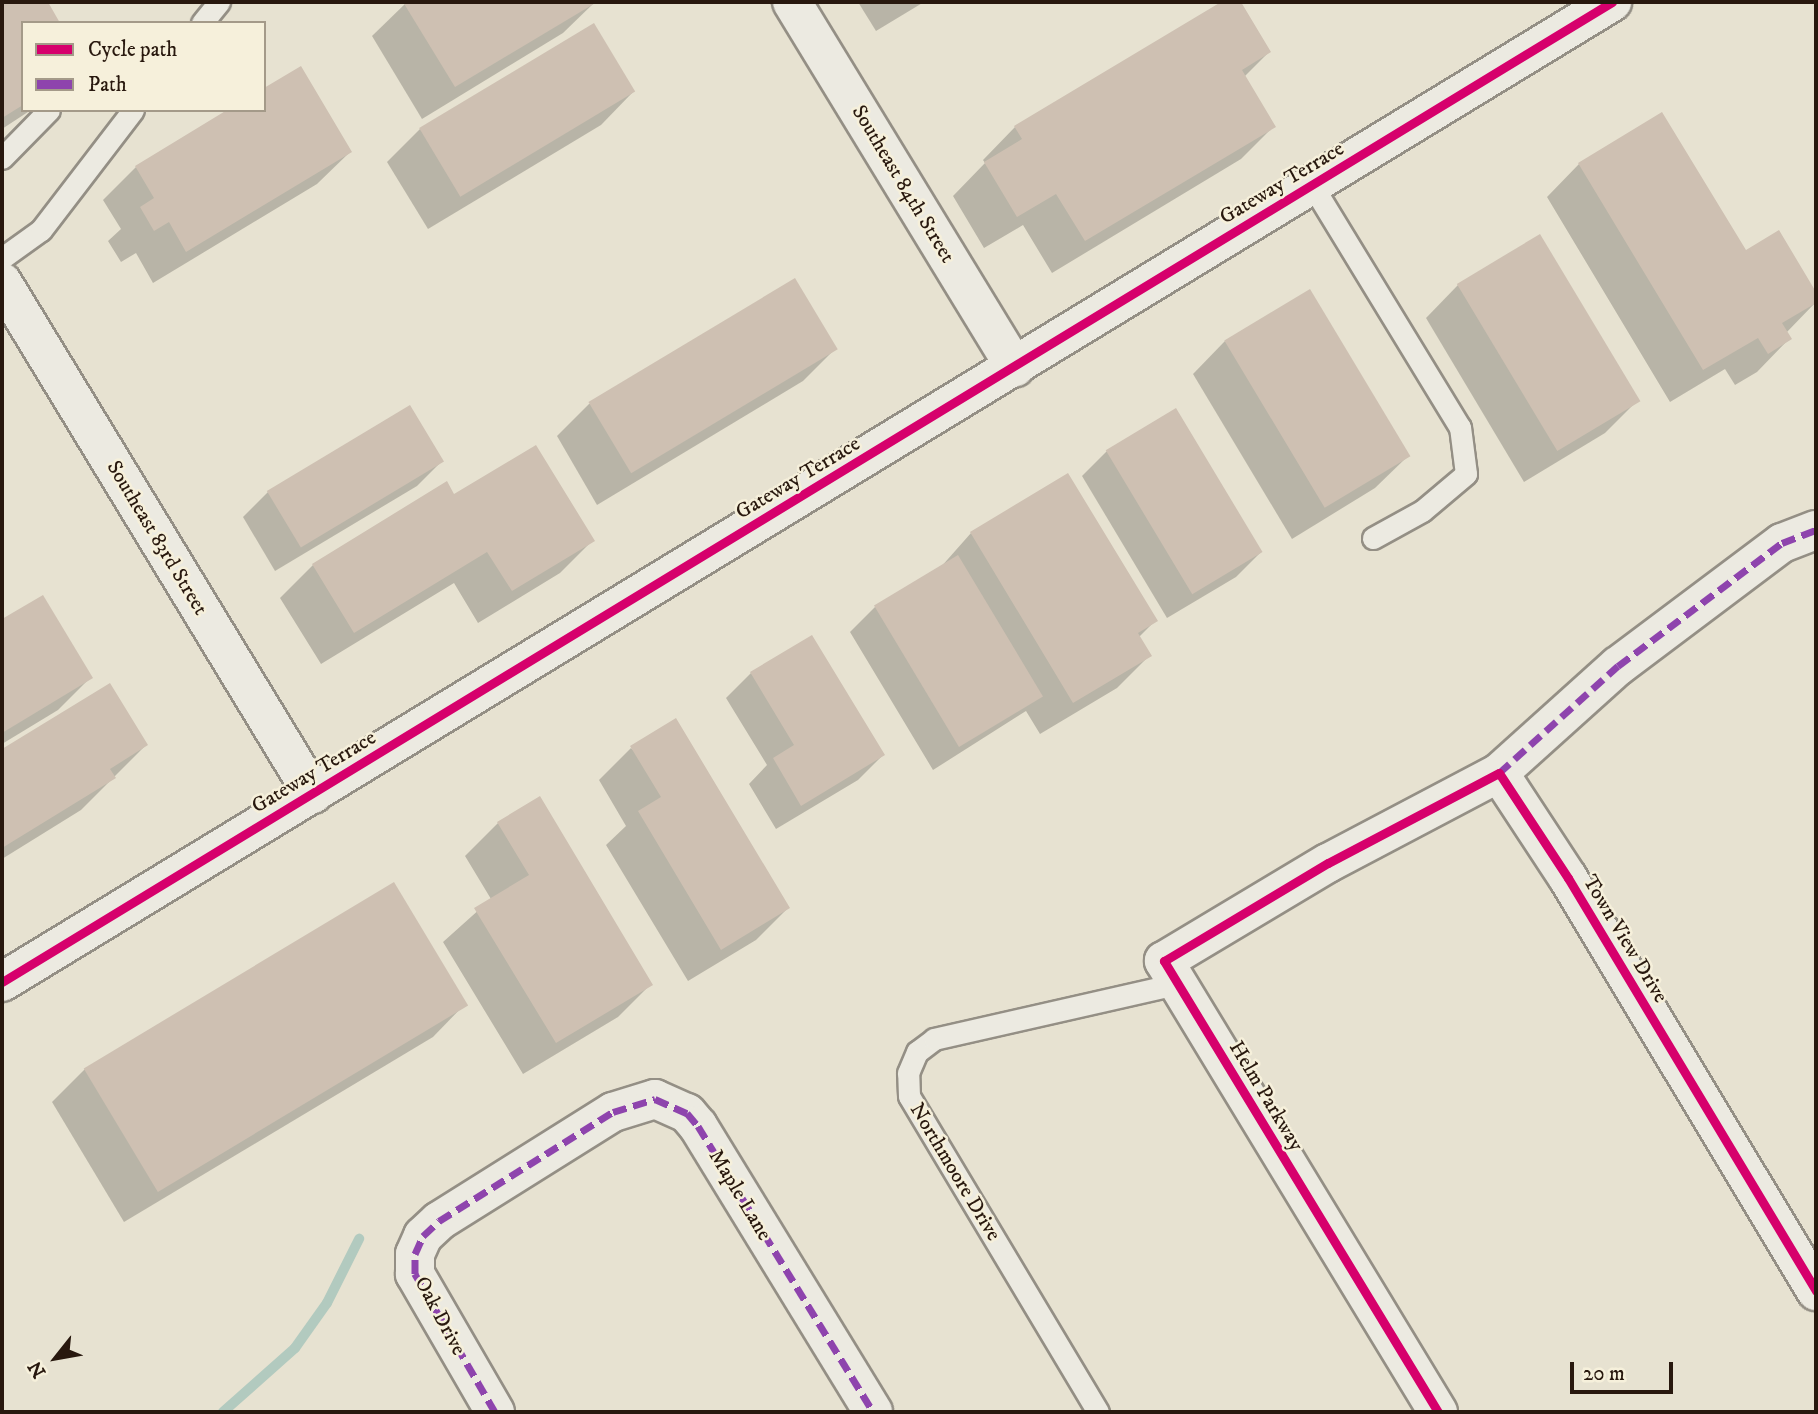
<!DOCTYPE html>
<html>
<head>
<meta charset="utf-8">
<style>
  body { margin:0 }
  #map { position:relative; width:1818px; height:1414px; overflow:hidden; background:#e7e2d1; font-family:"IM FELL DW Pica",serif }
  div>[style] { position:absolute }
  .shadow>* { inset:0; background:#0003 }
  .stream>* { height:10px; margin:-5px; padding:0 5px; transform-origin:5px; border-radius:5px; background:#b2cabf }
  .building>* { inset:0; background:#cec0b2; transform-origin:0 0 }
  .roads { filter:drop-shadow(2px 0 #948f85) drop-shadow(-2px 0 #948f85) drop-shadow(0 2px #948f85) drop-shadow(0 -2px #948f85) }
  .lane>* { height:21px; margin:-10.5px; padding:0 10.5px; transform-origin:10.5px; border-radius:10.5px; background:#eceae1 }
  .street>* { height:38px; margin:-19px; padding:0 19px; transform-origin:19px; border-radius:19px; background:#eceae1 }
  .quiet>* { height:7px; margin-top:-3.5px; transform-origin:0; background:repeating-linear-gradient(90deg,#8e44ad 0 14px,transparent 0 21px) }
  .cycleway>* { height:9px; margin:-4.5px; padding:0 4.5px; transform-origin:4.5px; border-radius:4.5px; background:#d6006c }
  span { translate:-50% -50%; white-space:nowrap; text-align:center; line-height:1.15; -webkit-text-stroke:5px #f6f0db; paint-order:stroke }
  .street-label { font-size:21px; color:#28180e }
  .frame { position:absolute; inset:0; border:4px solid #28180e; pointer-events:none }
  .legend { position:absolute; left:21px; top:21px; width:245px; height:91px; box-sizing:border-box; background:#f6f0db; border:2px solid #a49a89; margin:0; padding:9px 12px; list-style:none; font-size:21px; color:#28180e }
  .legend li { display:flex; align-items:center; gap:14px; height:35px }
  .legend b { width:35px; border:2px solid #a49a89 }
  .north { position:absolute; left:21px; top:1323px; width:70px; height:70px; -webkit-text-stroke:5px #f6f0db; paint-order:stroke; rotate:239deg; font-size:19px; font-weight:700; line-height:28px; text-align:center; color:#28180e }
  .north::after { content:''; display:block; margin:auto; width:24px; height:32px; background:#28180e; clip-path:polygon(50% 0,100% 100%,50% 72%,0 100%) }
  .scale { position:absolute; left:1570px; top:1362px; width:103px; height:32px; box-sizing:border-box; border:4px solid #28180e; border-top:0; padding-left:9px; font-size:21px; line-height:24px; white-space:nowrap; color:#28180e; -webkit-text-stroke:5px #f6f0db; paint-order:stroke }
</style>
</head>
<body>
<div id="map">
  <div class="shadow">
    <div style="clip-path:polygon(2px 2px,46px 2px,58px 23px,23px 23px,23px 110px,31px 110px,2px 129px)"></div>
    <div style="clip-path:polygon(595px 2px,563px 33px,422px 119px,372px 36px,407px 2px)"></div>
    <div style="clip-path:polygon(858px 2px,924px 2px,876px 31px)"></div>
    <div style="clip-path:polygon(1224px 2px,1239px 2px,1269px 52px,1244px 77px,1274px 126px,1241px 159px,1052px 273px,1023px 225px,984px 248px,953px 196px,985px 163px,983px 160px,1015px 127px)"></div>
    <div style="clip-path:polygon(633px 92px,601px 125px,428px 229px,387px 162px,420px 129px)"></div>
    <div style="clip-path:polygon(264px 110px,350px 152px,317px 184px,153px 283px,136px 253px,121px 262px,108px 241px,121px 229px,103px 200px,136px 167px)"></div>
    <div style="clip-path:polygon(1579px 164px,1745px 253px,1778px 233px,1816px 302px,1786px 333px,1789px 339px,1757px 372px,1735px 385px,1725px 369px,1670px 402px,1547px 197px)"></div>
    <div style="clip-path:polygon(1458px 285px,1638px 400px,1605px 433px,1524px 482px,1426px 318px)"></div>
    <div style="clip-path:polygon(1225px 341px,1408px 456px,1375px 488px,1292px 539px,1193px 374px)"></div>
    <div style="clip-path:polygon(836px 348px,803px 381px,597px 505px,557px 436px,589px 404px)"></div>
    <div style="clip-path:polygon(1176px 410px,1261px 552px,1236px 577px,1167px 618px,1082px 476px,1107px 451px)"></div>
    <div style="clip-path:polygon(442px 461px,417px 486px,275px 571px,243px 517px,268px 492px)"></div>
    <div style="clip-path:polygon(446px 484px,454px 497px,592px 541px,560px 573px,478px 623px,454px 583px,321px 664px,280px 598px,313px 565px)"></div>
    <div style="clip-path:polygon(971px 533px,1155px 621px,1139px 637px,1150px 655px,1117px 688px,1040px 734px,1026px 711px,933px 770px,850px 632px,875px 607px,940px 568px)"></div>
    <div style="clip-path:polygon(42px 597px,90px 678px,58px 710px,2px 744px,2px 621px)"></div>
    <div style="clip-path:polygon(751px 673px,883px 755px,858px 780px,776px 829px,749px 784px,767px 765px,726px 698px)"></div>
    <div style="clip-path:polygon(110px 685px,146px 745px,81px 810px,2px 859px,2px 751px)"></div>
    <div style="clip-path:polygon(631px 748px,788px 908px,756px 940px,688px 981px,606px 845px,626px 826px,599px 780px)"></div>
    <div style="clip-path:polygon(498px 823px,651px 984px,618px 1017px,523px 1074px,443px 942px,491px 899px,465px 856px)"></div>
    <div style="clip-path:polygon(465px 1004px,433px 1037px,124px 1222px,52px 1102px,85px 1069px)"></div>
  </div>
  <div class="stream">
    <div style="left:223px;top:1412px;width:96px;rotate:-41.6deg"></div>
    <div style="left:295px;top:1348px;width:55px;rotate:-54.6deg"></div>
    <div style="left:327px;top:1303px;width:72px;rotate:-63.4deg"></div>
  </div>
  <div class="building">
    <div style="clip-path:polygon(2px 2px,48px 2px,60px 23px,23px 23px,23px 105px,2px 118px)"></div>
    <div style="clip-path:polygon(403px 2px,597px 2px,455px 87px)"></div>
    <div style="clip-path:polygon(1221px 2px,1241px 2px,1271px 52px,1242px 70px,1276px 127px,1085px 241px,1056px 194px,1017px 217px,984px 162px,1022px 139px,1014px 126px)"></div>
    <div style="left:594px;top:23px;width:80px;height:204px;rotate:59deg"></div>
    <div style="clip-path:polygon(301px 66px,352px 152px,186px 252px,169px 222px,154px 231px,140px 207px,154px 198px,135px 166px,227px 110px,264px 110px,264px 88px)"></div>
    <div style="clip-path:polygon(1662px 112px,1746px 250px,1779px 230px,1816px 292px,1816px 303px,1782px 323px,1792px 339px,1768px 354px,1758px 338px,1703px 370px,1578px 163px)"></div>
    <div style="left:1540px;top:234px;width:195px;height:97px;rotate:59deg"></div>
    <div style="left:795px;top:278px;width:83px;height:241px;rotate:59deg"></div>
    <div style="left:1310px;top:289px;width:195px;height:100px;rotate:59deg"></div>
    <div style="left:410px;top:405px;width:66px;height:167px;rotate:59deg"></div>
    <div style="left:1176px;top:408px;width:168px;height:82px;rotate:59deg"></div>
    <div style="clip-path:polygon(536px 445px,595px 541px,512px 591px,487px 552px,354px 633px,312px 564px,447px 481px,454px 494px)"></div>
    <div style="clip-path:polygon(1068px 473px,1158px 621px,1138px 633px,1152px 656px,1073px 703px,970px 532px)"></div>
    <div style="left:958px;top:555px;width:165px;height:98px;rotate:59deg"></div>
    <div style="clip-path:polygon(43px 595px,93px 678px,2px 733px,2px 619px)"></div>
    <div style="clip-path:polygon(812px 635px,885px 755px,801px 806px,773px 758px,794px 745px,750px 672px)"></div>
    <div style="clip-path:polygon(110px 683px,148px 745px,110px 769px,116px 778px,2px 848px,2px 749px)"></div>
    <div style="clip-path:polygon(676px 718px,790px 908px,721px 950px,638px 811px,661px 797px,630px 746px)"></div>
    <div style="clip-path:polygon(540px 796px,653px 985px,556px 1043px,474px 908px,529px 875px,497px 822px)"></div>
    <div style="left:394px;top:882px;width:144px;height:362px;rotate:59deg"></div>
  </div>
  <div class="roads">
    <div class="lane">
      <div style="left:202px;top:23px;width:27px;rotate:-51deg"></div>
      <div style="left:2px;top:158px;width:67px;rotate:-45.6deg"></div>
      <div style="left:1312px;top:185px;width:284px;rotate:58.6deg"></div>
      <div style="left:1460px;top:427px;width:47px;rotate:82.7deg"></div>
      <div style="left:1466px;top:474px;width:57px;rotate:139.9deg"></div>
      <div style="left:1422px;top:511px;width:56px;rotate:151.1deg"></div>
      <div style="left:2px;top:258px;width:48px;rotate:-35.7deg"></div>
      <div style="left:41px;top:230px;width:151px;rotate:-52.5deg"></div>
      <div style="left:1098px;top:1412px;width:368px;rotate:-120.9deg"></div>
      <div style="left:909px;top:1096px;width:23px;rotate:-92deg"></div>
      <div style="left:908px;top:1073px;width:23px;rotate:-67deg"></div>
      <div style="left:917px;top:1052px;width:21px;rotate:-37deg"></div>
      <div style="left:934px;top:1039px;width:249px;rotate:-12.8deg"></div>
    </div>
    <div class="street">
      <div style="left:792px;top:2px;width:428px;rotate:58.6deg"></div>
      <div style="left:2px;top:282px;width:599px;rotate:58.72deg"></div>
      <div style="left:1499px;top:773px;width:160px;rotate:-42deg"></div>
      <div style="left:1618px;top:666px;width:205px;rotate:-36.9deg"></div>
      <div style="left:1782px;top:543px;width:36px;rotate:-21deg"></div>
      <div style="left:2px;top:982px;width:1885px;rotate:-31.33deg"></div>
      <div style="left:495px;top:1412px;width:160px;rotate:-120.1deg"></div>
      <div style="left:415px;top:1274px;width:20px;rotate:-90deg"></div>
      <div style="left:415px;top:1254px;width:20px;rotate:-66deg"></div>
      <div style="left:423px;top:1236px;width:22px;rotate:-43deg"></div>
      <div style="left:439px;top:1221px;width:205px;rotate:-32.1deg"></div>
      <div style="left:613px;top:1112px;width:44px;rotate:-17.2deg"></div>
      <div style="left:655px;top:1099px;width:35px;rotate:24deg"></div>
      <div style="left:687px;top:1113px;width:17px;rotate:50deg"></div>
      <div style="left:698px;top:1126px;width:335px;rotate:58.5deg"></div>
      <div style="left:1438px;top:1412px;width:528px;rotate:-121.28deg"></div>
      <div style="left:1164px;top:961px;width:191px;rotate:-30.9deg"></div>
      <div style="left:1328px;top:863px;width:193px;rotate:-27.8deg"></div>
      <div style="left:1499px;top:773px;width:126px;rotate:56.7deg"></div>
      <div style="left:1568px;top:878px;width:482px;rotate:59deg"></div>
    </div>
  </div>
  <div class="quiet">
    <div style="left:1499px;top:773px;width:160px;rotate:-42deg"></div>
    <div style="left:1618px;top:666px;width:205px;rotate:-36.9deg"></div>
    <div style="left:1782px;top:543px;width:36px;rotate:-21deg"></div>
    <div style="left:495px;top:1412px;width:160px;rotate:-120.1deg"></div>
    <div style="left:415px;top:1274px;width:20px;rotate:-90deg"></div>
    <div style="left:415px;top:1254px;width:20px;rotate:-66deg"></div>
    <div style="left:423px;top:1236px;width:22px;rotate:-43deg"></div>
    <div style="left:439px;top:1221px;width:205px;rotate:-32.1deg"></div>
    <div style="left:613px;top:1112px;width:44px;rotate:-17.2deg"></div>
    <div style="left:655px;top:1099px;width:35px;rotate:24deg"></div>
    <div style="left:687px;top:1113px;width:17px;rotate:50deg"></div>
    <div style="left:698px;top:1126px;width:335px;rotate:58.5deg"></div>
  </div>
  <div class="cycleway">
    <div style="left:2px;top:982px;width:1885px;rotate:-31.33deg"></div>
    <div style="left:1438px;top:1412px;width:528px;rotate:-121.28deg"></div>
    <div style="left:1164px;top:961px;width:191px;rotate:-30.9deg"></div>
    <div style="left:1328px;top:863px;width:193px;rotate:-27.8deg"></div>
    <div style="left:1499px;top:773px;width:126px;rotate:56.7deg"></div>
    <div style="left:1568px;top:878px;width:482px;rotate:59deg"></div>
  </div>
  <div class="street-label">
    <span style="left:1282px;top:183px;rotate:-31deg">Gateway Terrace</span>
    <span style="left:903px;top:184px;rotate:59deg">Southeast 84th Street</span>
    <span style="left:798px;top:478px;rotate:-31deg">Gateway Terrace</span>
    <span style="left:157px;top:538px;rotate:59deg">Southeast 83rd Street</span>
    <span style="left:314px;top:772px;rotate:-31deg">Gateway Terrace</span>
    <span style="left:1625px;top:939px;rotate:59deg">Town View Drive</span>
    <span style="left:1266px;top:1096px;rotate:59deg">Helm Parkway</span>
    <span style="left:955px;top:1172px;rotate:59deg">Northmoore Drive</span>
    <span style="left:740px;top:1195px;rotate:59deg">Maple Lane</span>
    <span style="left:440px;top:1316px;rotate:62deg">Oak Drive</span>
  </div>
  <div class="frame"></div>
  <ul class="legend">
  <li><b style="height:9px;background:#d6006c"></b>Cycle path</li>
  <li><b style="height:9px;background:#8e44ad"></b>Path</li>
  </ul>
  <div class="north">N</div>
  <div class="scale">20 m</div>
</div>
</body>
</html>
